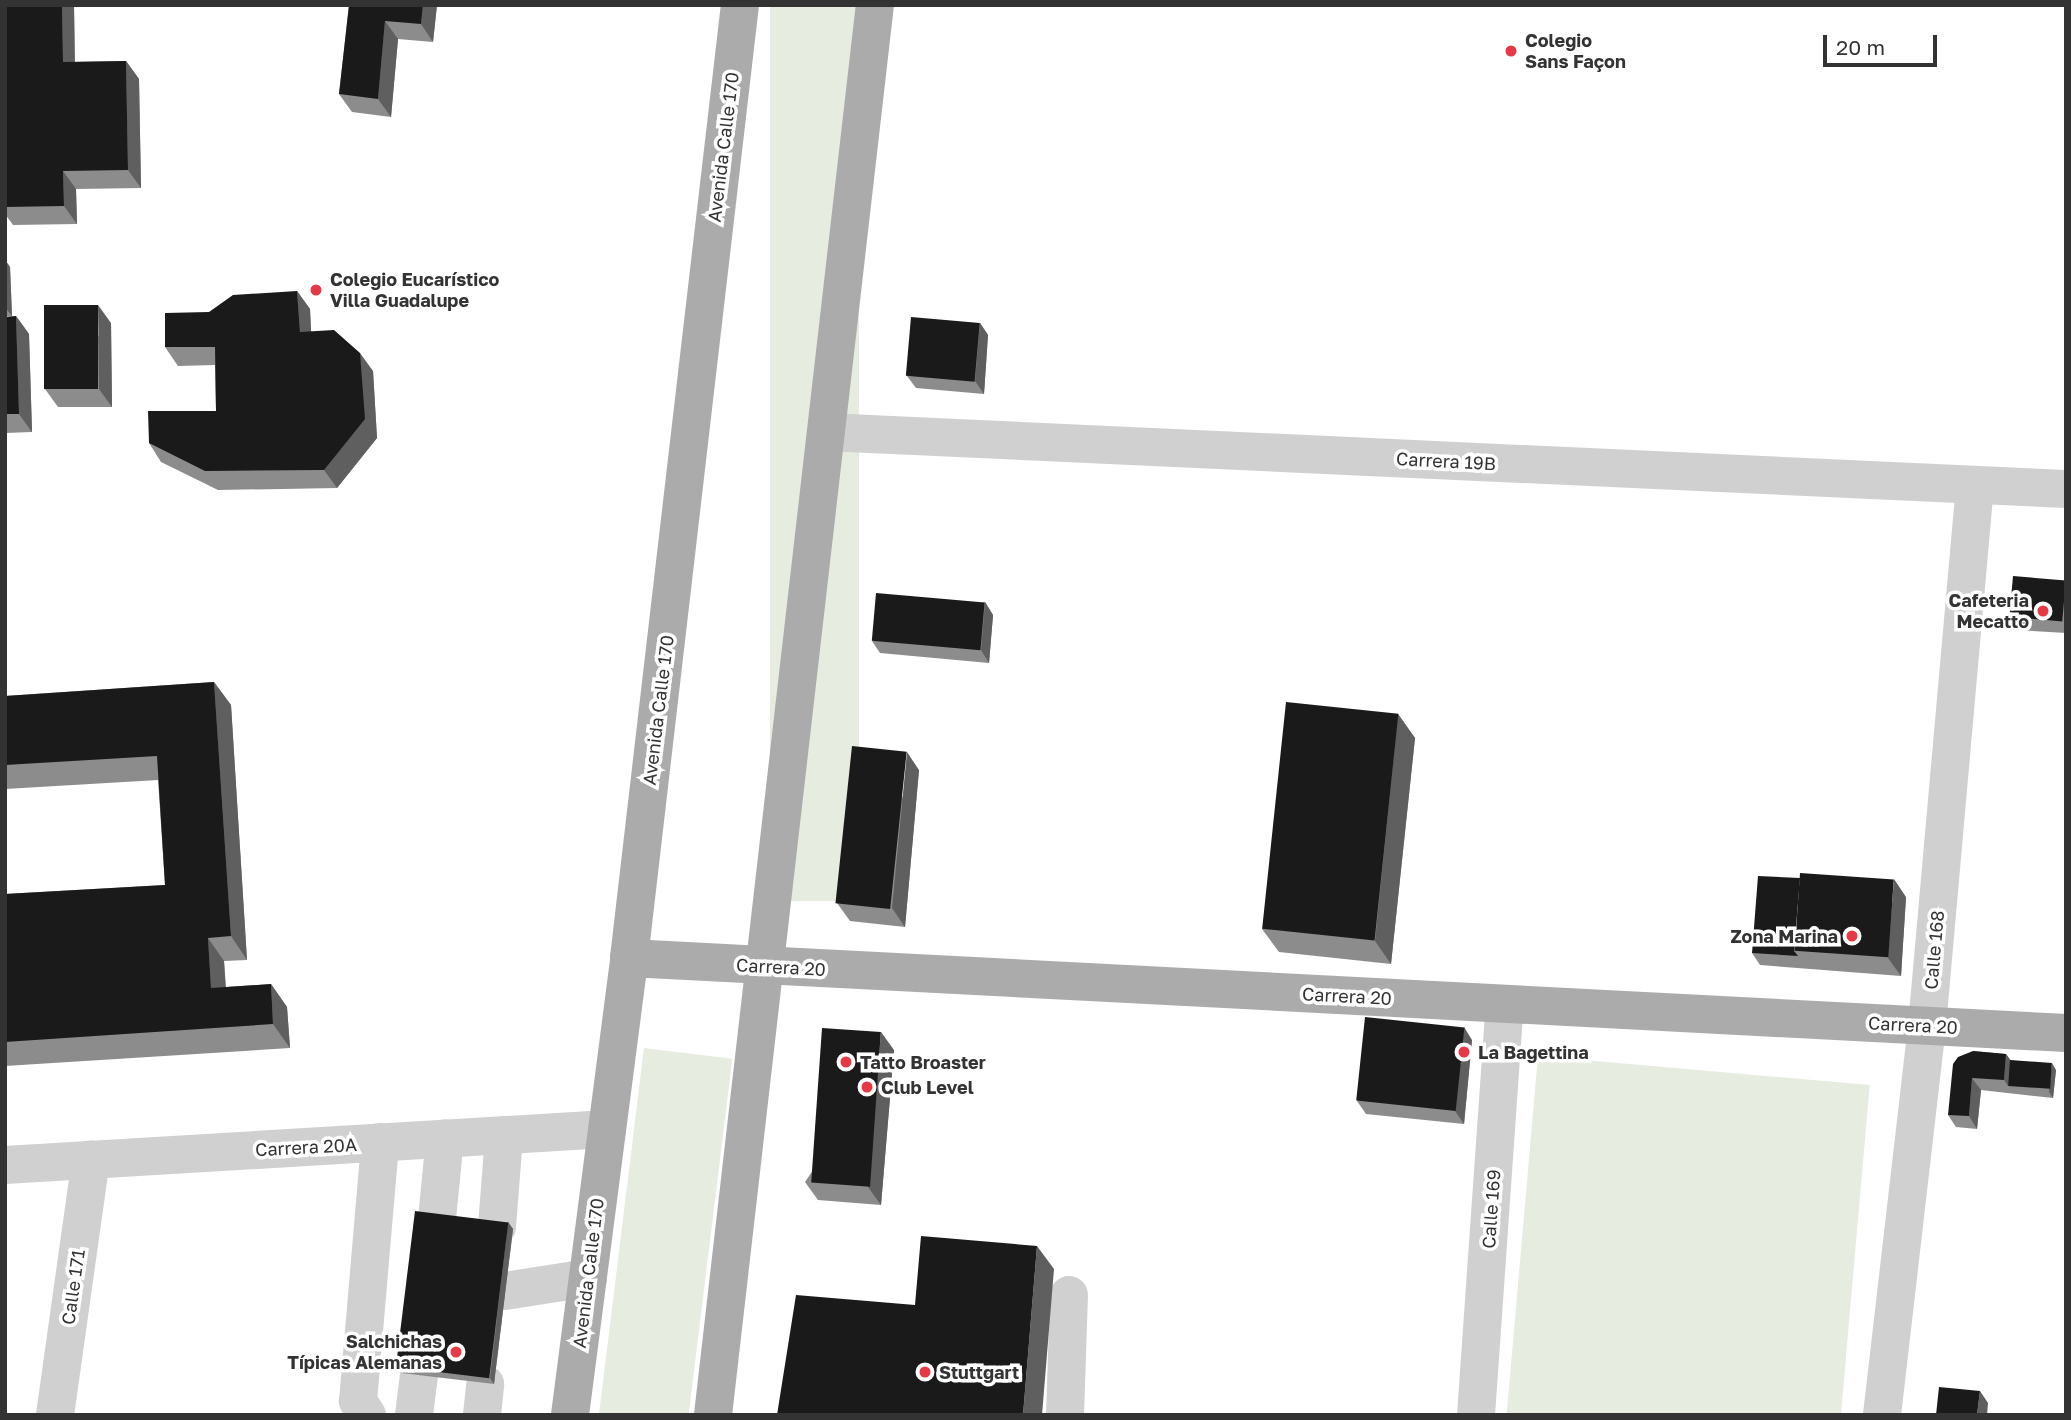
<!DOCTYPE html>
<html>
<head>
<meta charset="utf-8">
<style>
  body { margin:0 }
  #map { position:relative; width:2071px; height:1420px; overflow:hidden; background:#fff; font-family:"Golos Text",sans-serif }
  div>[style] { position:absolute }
  .green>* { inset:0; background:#e6ecdf; transform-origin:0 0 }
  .minor>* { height:38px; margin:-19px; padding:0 19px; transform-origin:19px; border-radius:19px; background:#d0d0d0 }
  .major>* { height:38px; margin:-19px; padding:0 19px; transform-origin:19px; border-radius:19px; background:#ababab }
  .wall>* { inset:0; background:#8c8c8c }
  .shaded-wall>* { inset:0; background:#5f5f5f }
  .building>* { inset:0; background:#1a1a1a; transform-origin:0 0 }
  .dots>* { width:19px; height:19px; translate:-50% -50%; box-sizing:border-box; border:4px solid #fff; border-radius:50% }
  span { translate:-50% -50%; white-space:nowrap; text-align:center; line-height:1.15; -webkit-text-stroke:7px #fff; paint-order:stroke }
  .poi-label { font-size:18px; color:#333; font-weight:700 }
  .left { translate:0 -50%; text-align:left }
  .right { translate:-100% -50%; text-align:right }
  .street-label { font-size:18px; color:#333 }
  .frame { position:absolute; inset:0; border:7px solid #333; pointer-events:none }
  .scale { position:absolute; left:1823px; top:35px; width:114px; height:32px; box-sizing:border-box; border:4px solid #333; border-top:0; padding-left:9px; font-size:21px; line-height:24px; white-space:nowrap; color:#333; -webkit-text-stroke:5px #fff; paint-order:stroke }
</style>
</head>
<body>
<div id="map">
  <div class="green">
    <div style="left:770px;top:5px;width:89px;height:896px"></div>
    <div style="left:644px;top:1048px;width:89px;height:369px;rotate:7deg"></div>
    <div style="left:1538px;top:1056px;width:333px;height:360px;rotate:5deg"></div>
  </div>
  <div class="minor">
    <div style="left:826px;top:432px;width:1241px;rotate:2.63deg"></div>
    <div style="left:5px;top:1165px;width:603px;rotate:-3.42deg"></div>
    <div style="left:437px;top:1219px;width:81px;rotate:-84.4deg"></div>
    <div style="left:497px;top:1227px;width:92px;rotate:-85.6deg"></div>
    <div style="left:505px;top:1291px;width:84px;rotate:-8.9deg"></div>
    <div style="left:55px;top:1415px;width:258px;rotate:-82deg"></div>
    <div style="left:367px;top:1415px;width:17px;rotate:-123deg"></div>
    <div style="left:358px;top:1401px;width:260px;rotate:-85.1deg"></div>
    <div style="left:414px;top:1415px;width:40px;rotate:-82.9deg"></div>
    <div style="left:482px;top:1415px;width:31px;rotate:-84deg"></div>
    <div style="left:1065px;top:1415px;width:120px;rotate:-88.1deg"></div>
    <div style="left:1476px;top:1415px;width:412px;rotate:-86deg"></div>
    <div style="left:1882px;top:1415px;width:392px;rotate:-83.4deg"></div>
    <div style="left:1927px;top:1026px;width:543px;rotate:-84.93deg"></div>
  </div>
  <div class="major">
    <div style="left:629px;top:958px;width:1439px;rotate:2.99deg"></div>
    <div style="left:570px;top:1415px;width:461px;rotate:-82.6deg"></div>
    <div style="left:629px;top:958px;width:959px;rotate:-83.36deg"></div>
    <div style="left:713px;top:1415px;width:1419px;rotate:-83.45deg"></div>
  </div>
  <div class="wall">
    <div style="clip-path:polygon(5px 5px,74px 5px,75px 62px,126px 61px,139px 79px,141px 188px,76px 189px,77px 224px,13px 225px,5px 214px)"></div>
    <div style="clip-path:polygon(349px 5px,437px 5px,433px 42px,398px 39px,391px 117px,352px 112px,339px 94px)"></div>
    <div style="clip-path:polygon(5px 260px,10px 267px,12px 316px,5px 316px)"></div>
    <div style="clip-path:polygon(297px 291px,310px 309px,311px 331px,373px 371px,377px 438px,337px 488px,218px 490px,161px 462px,149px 443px,216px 411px,215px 365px,178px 366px,165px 347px)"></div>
    <div style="clip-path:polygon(16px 316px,29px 334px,32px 432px,5px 433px,5px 317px)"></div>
    <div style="clip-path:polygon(111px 323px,112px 407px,58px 407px,45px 389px)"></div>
    <div style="clip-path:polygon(980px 323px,988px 335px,984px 394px,916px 388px,907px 376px)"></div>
    <div style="clip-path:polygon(2066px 581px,2066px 633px,2018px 630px,2009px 617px)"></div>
    <div style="clip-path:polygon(985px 602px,993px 615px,989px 663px,880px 653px,872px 641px)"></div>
    <div style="clip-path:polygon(214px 682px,231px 705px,247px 960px,224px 961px,226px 987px,271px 984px,287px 1007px,290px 1048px,5px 1066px,5px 894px,165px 885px,158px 780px,5px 789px,5px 696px)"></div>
    <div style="clip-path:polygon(1398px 714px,1415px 738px,1391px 964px,1279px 952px,1262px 929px)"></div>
    <div style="clip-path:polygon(919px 770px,905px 927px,850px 921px,837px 903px)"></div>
    <div style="clip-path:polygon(1906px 897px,1901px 976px,1760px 965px,1752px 953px)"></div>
    <div style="clip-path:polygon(1472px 1040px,1464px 1124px,1366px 1114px,1357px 1101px)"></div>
    <div style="clip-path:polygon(894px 1050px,881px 1205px,818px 1200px,805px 1182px)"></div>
    <div style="clip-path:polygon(1973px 1051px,2006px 1054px,2010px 1060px,2056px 1070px,2053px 1098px,1981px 1090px,1977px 1129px,1956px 1127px,1948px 1115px)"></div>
    <div style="clip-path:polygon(508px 1222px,513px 1229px,494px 1384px,401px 1373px,396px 1367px)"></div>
  </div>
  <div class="shaded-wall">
    <div style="clip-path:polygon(62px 5px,74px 5px,75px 80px,63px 62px)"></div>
    <div style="clip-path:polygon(423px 5px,437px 5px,433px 42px,421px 24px)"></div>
    <div style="clip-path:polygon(385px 21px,398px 39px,391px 117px,378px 99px)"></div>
    <div style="clip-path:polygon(126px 61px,139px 79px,141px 188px,128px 170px)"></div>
    <div style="clip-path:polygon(63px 171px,76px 189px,77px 224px,64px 206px)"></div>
    <div style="clip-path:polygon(5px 260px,10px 267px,12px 316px,5px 307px)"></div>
    <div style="clip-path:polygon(297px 291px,310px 309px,312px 350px,300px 332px)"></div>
    <div style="clip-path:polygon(98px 305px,111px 323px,112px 407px,99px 389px)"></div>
    <div style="clip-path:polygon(16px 316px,29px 334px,32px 432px,19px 414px)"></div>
    <div style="clip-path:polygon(980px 323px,988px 335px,984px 394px,975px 381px)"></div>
    <div style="clip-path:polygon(360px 353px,373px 371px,377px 438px,337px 488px,324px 470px)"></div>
    <div style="clip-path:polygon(985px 602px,993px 615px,989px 663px,981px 650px)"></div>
    <div style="clip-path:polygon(214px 682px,231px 705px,247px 960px,231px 936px)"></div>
    <div style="clip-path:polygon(1398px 714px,1415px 738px,1391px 964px,1375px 941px)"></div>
    <div style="clip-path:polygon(907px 752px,919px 770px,905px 927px,892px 908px)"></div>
    <div style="clip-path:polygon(1894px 879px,1906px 897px,1901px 976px,1888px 958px)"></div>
    <div style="clip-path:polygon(208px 938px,224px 961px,227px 1012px,211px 988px)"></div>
    <div style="clip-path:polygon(271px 984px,287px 1007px,290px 1048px,273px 1024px)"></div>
    <div style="clip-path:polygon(1464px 1027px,1472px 1040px,1464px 1124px,1455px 1111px)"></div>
    <div style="clip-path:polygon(881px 1032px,894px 1050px,881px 1205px,868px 1187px)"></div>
    <div style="clip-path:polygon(2006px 1054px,2015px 1066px,2008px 1086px,2004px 1080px)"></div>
    <div style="clip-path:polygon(2052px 1063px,2056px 1070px,2053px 1098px,2049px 1092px)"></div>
    <div style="clip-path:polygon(1972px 1078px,1981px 1090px,1977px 1129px,1969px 1116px)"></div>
    <div style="clip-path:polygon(508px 1222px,513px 1229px,494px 1384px,490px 1378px)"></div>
    <div style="clip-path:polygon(1037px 1246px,1054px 1269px,1042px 1415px,1023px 1415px)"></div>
    <div style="clip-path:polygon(1980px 1391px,1988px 1403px,1987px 1415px,1977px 1415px)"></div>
  </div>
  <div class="building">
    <div style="clip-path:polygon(5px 5px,62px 5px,63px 62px,126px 61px,128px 170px,63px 171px,64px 206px,5px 207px)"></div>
    <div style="clip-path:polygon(349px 5px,423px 5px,421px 24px,385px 21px,378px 99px,339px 94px)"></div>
    <div style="clip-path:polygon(297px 291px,300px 332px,334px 330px,360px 353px,365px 419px,324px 470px,205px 471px,149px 443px,148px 411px,216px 411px,215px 347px,165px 347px,165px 313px,209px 312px,233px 295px)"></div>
    <div style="left:44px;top:305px;width:54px;height:84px"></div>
    <div style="clip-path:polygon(16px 316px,19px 414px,5px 414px,5px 317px)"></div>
    <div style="left:911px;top:317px;width:69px;height:59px;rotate:5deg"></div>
    <div style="left:2013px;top:576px;width:53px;height:41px;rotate:5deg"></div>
    <div style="left:876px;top:593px;width:109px;height:48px;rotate:5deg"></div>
    <div style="clip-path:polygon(214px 682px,231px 936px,208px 938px,211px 988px,271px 984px,273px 1024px,5px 1042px,5px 894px,165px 885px,157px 756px,5px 765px,5px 696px)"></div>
    <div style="left:1286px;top:702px;width:113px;height:228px;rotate:6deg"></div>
    <div style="left:852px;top:746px;width:55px;height:158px;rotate:6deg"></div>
    <div style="left:1800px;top:873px;width:94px;height:78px;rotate:4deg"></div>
    <div style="clip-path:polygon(1758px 876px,1800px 878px,1794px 951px,1798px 956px,1752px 953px)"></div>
    <div style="left:1365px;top:1017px;width:100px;height:84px;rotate:6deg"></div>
    <div style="left:822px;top:1028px;width:59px;height:155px;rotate:4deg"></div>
    <div style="clip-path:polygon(1973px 1051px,2006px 1054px,2004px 1080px,1972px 1078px,1969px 1116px,1948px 1115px,1953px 1064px,1958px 1057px)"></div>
    <div style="left:2010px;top:1060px;width:42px;height:26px;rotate:4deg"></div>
    <div style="left:415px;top:1211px;width:94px;height:157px;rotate:7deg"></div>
    <div style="clip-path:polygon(921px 1236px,1037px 1246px,1023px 1415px,777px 1415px,796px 1295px,915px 1305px)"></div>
    <div style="clip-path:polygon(1939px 1387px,1980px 1391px,1977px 1415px,1936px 1415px)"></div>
  </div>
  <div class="dots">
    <div style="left:1511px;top:51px;background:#e63946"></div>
    <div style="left:316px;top:290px;background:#e63946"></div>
    <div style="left:2043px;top:611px;background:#e63946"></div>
    <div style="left:1852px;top:936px;background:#e63946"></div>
    <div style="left:1464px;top:1052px;background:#e63946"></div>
    <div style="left:846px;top:1062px;background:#e63946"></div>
    <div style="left:867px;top:1087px;background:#e63946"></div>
    <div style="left:456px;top:1352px;background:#e63946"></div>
    <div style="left:925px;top:1372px;background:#e63946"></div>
  </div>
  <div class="poi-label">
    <span class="left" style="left:1525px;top:51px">Colegio<br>Sans Façon</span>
    <span class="left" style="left:330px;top:290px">Colegio Eucarístico<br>Villa Guadalupe</span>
    <span class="right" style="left:2029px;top:611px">Cafeteria<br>Mecatto</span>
    <span class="right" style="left:1838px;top:936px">Zona Marina</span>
    <span class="left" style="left:1478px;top:1052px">La Bagettina</span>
    <span class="left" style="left:860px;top:1062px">Tatto Broaster</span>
    <span class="left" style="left:881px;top:1087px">Club Level</span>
    <span class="right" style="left:442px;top:1352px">Salchichas<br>Típicas Alemanas</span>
    <span class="left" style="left:939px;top:1372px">Stuttgart</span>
  </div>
  <div class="street-label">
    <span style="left:723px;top:147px;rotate:-83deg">Avenida Calle 170</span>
    <span style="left:1446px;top:461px;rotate:3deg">Carrera 19B</span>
    <span style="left:658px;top:710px;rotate:-83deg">Avenida Calle 170</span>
    <span style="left:1934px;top:950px;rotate:-85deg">Calle 168</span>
    <span style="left:781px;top:967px;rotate:3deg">Carrera 20</span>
    <span style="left:1347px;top:996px;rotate:3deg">Carrera 20</span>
    <span style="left:1913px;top:1025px;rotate:3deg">Carrera 20</span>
    <span style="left:306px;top:1147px;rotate:-3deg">Carrera 20A</span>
    <span style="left:1491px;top:1209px;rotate:-86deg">Calle 169</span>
    <span style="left:588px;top:1273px;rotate:-83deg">Avenida Calle 170</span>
    <span style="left:73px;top:1287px;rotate:-82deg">Calle 171</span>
  </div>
  <div class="frame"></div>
  <div class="scale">20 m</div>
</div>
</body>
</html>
